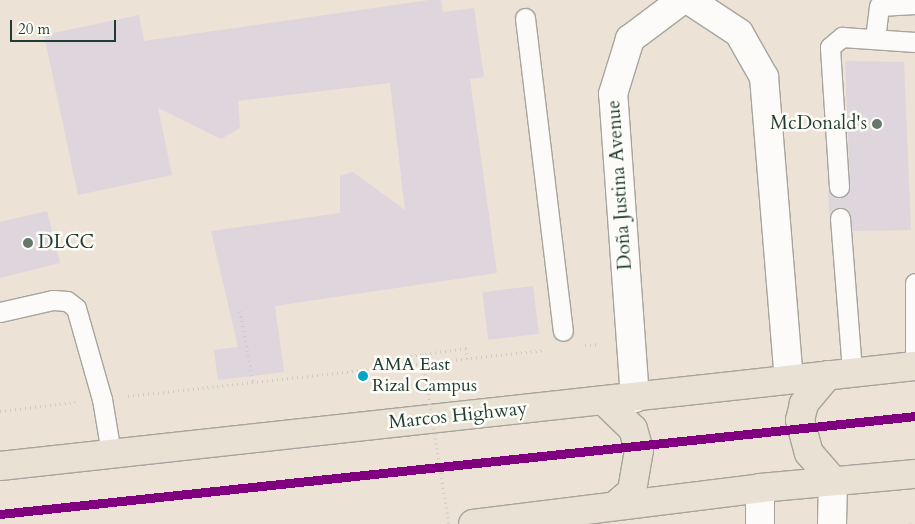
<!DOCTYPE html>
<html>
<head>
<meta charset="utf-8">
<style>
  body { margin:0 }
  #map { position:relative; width:915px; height:524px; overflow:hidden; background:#ece2d6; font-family:Cardo,serif }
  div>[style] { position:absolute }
  .building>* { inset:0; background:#ded6dc; transform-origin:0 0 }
  .path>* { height:3px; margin-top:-1.5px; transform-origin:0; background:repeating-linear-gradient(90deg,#cbcbc8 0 1px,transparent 0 5px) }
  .roads { filter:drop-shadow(1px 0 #a7a49d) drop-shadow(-1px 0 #a7a49d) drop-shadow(0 1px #a7a49d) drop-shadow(0 -1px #a7a49d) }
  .service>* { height:19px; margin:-9.5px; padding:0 9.5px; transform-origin:9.5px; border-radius:9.5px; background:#fcfbf9 }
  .minor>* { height:28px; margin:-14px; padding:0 14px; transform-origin:14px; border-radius:14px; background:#fcfbf9 }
  .tertiary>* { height:28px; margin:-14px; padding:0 14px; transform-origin:14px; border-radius:14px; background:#fcfbf9 }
  .primary>* { height:28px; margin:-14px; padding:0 14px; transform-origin:14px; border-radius:14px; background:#e8e1d4 }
  .path-bridge>* { height:3px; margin-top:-1.5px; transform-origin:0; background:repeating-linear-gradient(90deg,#cbcbc8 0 1px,transparent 0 5px) }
  .metro-1>* { height:9px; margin:-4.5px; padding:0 4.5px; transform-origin:4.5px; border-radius:4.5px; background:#800080 }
  .dots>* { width:14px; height:14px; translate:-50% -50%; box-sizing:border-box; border:2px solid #fdfcf7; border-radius:50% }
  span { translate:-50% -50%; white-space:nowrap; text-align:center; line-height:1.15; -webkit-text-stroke:5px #fdfcf7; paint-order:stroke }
  .bus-label { font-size:18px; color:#1f3d34 }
  .left { translate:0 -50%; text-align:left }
  .poi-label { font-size:19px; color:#1f3d34 }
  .right { translate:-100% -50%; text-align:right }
  .street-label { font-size:19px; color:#1f3d34 }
  .scale { position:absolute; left:10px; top:20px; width:106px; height:22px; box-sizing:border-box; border:2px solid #1f3d34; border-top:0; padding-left:6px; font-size:15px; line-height:18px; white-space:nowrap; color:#1f3d34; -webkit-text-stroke:4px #fdfcf7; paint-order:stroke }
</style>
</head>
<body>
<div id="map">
  <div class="building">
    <div style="clip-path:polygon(429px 0,441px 0,443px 12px,474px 8px,484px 77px,470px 79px,497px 273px,275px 306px,284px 372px,218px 380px,214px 350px,238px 347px,211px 231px,340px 213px,340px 176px,353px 172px,405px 210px,390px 83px,238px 101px,240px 128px,221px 139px,158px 108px,172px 175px,78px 195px,44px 35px,139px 15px,144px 41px)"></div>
    <div style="clip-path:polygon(845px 61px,904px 62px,911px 230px,852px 231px,845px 208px,834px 208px,829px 215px,828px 190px,840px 198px,850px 187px)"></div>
    <div style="clip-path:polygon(47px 211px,60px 263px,0 278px,0 222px)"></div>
    <div style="left:533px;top:286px;width:48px;height:51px;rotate:83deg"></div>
  </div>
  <div class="path">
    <div style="left:240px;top:311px;width:72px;rotate:79.6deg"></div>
    <div style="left:585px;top:345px;width:14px;rotate:-4deg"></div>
    <div style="left:378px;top:368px;width:7px;rotate:-106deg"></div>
    <div style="left:376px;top:361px;width:91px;rotate:-8.2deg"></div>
    <div style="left:466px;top:348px;width:11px;rotate:85deg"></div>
    <div style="left:128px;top:396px;width:419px;rotate:-6.3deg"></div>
    <div style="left:0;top:411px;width:76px;rotate:-6.8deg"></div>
    <div style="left:910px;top:524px;width:5px"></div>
  </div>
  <div class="roads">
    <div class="service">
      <div style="left:525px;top:18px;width:315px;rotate:83.1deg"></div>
      <div style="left:875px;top:39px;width:33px;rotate:-83deg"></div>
      <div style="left:879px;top:6px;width:36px;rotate:-3deg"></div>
      <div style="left:839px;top:187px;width:140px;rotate:-93.7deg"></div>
      <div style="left:830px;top:47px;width:16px;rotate:-40deg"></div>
      <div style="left:842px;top:37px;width:73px;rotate:3.9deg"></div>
      <div style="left:840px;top:218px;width:154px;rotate:85.5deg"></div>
      <div style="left:0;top:312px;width:54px;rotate:-12.8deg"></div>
      <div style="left:53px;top:300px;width:14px;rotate:4deg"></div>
      <div style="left:67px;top:301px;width:11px;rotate:38deg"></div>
      <div style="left:76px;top:308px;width:95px;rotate:74.1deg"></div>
      <div style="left:102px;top:399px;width:55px;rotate:80.5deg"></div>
      <div style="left:915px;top:366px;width:83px;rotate:-90deg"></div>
    </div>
    <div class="minor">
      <div style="left:760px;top:524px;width:36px;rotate:-90deg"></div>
      <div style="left:832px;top:524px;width:43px;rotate:-88.7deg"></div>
    </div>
    <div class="tertiary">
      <div style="left:689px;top:0;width:60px;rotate:33.4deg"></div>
      <div style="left:739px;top:33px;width:51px;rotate:60.4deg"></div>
      <div style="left:764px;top:77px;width:303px;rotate:85.3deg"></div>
      <div style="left:635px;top:398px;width:305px;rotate:-94.1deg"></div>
      <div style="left:613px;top:94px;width:58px;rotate:-72.8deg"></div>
      <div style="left:630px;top:39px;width:65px;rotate:-36.9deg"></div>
    </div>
    <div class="primary">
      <div style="left:828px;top:375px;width:38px;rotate:130deg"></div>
      <div style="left:804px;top:404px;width:16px;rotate:104deg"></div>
      <div style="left:800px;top:420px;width:34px;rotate:75deg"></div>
      <div style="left:809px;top:453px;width:37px;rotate:49deg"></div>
      <div style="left:605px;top:402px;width:39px;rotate:44deg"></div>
      <div style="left:633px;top:429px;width:22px;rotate:74deg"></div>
      <div style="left:639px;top:450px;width:42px;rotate:99.7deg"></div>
      <div style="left:632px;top:491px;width:23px;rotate:139deg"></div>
      <div style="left:0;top:466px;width:920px;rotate:-6.24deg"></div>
      <div style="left:473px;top:524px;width:289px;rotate:-7.1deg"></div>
      <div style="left:760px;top:488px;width:156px;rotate:-5.2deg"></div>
    </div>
  </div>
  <div class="path-bridge">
    <div style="left:422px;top:354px;width:172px;rotate:81deg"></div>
  </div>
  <div class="metro-1">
    <div style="left:0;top:514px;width:920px;rotate:-6.11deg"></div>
  </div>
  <div class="dots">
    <div style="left:877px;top:124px;background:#67776d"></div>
    <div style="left:28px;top:243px;background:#67776d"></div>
    <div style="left:363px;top:376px;background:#02a4c6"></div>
  </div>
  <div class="bus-label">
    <span class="left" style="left:372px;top:376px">AMA East<br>Rizal Campus</span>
  </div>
  <div class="poi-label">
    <span class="right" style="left:867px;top:124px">McDonald's</span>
    <span class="left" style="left:38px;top:243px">DLCC</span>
  </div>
  <div class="street-label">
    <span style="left:620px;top:185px;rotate:-94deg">Doña Justina Avenue</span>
    <span style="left:458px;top:416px;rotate:-6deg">Marcos Highway</span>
  </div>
  <div class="scale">20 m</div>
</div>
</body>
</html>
